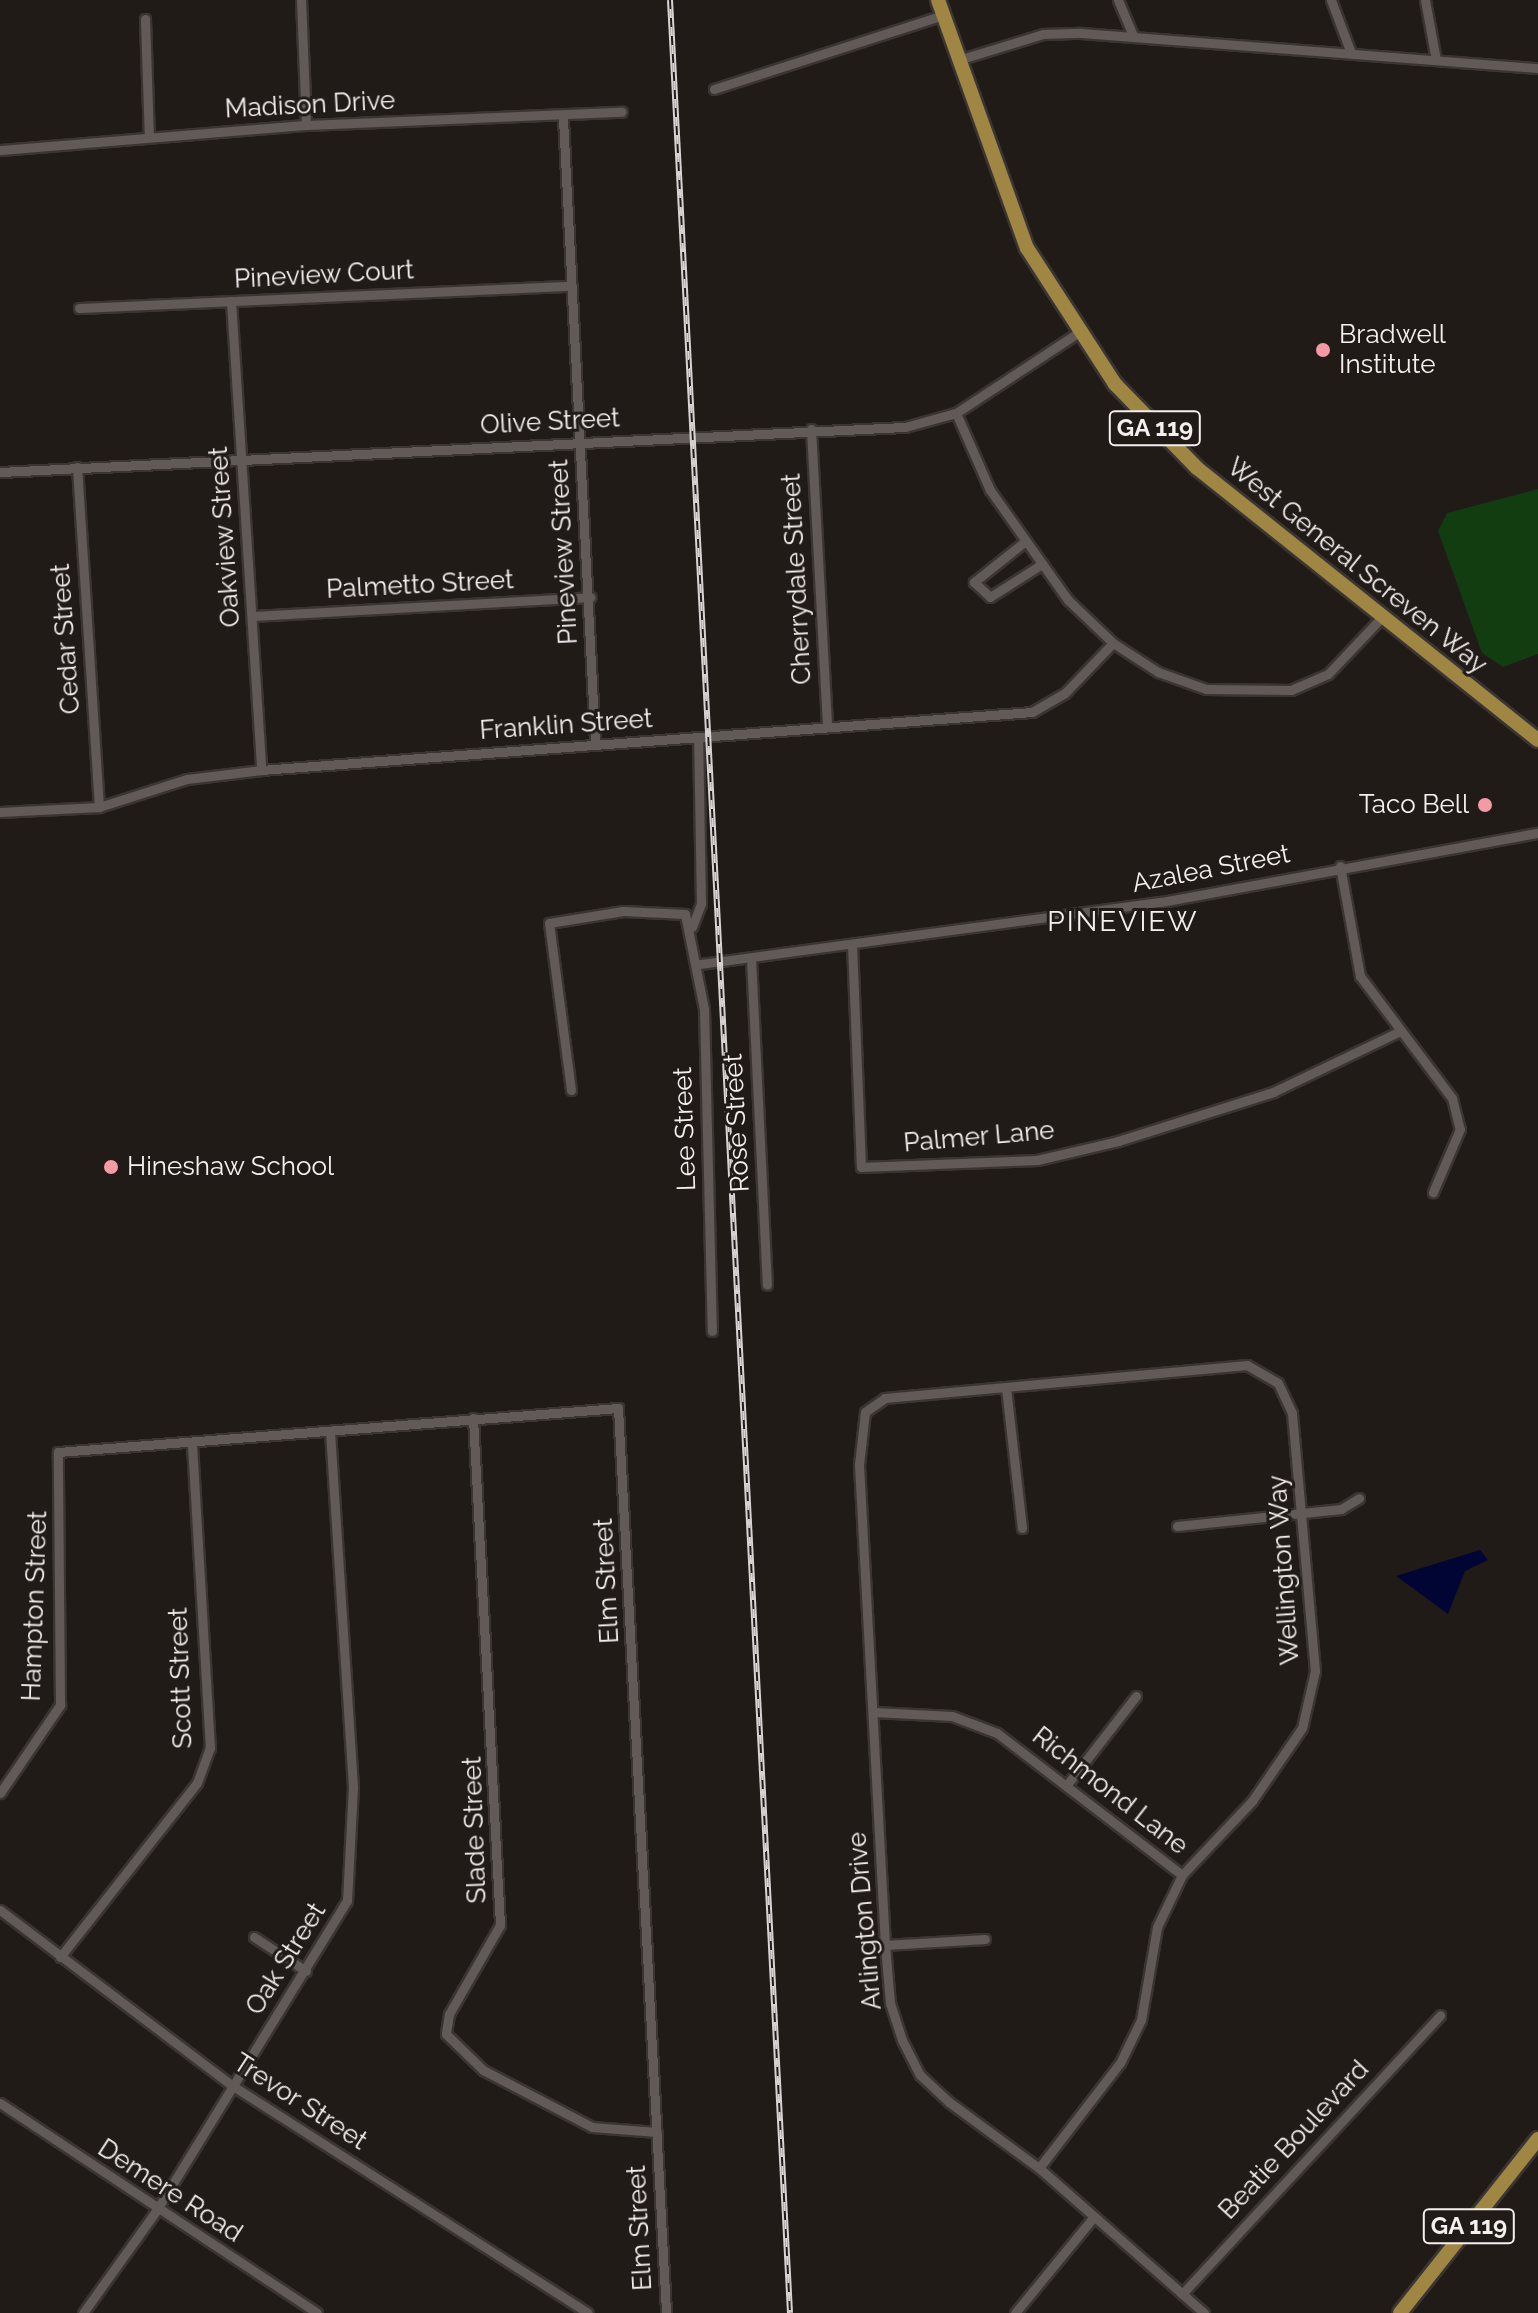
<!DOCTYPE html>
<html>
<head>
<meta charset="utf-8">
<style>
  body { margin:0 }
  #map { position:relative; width:1538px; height:2313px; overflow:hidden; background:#211b18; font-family:Raleway,sans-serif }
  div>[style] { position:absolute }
  .green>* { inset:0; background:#113d10 }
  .water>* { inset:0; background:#000533 }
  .roads { filter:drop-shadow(2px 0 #3a3533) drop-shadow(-2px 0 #3a3533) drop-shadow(0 2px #3a3533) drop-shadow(0 -2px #3a3533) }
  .minor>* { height:9px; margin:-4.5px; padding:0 4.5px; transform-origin:4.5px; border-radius:4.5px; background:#625a57 }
  .primary>* { height:14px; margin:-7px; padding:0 7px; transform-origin:7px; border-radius:7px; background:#9f8643 }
  .rail>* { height:6px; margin-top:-3px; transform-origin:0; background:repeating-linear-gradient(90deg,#211b18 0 9px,#d9d4d3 0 18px); box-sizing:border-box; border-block:2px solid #d9d4d3 }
  .dots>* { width:22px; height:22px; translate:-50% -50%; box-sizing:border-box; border:4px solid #211b18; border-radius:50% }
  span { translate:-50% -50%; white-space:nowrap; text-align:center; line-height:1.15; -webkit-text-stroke:6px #211b18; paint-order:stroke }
  .shield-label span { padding:2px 6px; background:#211b18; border:2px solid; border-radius:6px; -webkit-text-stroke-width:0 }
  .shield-label { font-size:24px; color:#f5f0ef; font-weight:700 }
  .street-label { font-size:26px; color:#f5f0ef }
  .poi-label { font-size:26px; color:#f5f0ef }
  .left { translate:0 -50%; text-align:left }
  .right { translate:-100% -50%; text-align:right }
  .neighbourhood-label { font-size:28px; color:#f5f0ef; letter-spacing:2px }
</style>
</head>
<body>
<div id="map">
  <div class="green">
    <div style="clip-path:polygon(1538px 489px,1538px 654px,1503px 667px,1482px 653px,1438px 531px,1447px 513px)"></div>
  </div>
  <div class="water">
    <div style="clip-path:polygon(1480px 1550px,1488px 1560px,1465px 1571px,1448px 1614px,1396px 1576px)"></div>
  </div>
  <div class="roads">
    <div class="minor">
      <div style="left:301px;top:0;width:125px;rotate:87.7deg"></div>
      <div style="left:1118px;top:0;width:39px;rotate:67deg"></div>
      <div style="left:1331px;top:0;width:57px;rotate:69.3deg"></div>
      <div style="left:1425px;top:0;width:61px;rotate:79.6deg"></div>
      <div style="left:145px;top:19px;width:118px;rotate:88.1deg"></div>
      <div style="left:958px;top:60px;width:89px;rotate:-17deg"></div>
      <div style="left:1043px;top:34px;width:38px;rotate:-2deg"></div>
      <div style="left:1081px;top:33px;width:458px;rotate:4.4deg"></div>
      <div style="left:714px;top:89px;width:241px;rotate:-17.9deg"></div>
      <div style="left:563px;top:118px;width:627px;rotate:87.07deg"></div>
      <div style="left:0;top:150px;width:307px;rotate:-4.7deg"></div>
      <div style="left:306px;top:125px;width:316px;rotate:-2.4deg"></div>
      <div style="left:231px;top:301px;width:470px;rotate:86.3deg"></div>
      <div style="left:79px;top:308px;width:493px;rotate:-2.6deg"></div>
      <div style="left:956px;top:413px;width:84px;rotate:66.2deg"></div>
      <div style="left:990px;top:490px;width:135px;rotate:54.7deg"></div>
      <div style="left:1068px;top:600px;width:62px;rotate:43.7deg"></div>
      <div style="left:1113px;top:643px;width:54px;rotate:32.8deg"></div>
      <div style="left:1158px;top:672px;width:51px;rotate:19.5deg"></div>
      <div style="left:1206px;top:689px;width:85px;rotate:0.7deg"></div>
      <div style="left:1291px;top:690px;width:40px;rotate:-23.4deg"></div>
      <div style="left:1328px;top:674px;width:77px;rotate:-46.6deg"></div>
      <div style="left:811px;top:429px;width:298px;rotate:86.9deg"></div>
      <div style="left:77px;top:467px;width:341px;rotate:86.3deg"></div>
      <div style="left:0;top:472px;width:906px;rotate:-2.85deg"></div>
      <div style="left:905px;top:427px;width:53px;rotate:-15.4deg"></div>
      <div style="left:956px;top:413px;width:146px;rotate:-33.3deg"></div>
      <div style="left:1023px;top:543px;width:63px;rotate:141.5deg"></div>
      <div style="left:974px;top:582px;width:22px;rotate:43deg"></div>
      <div style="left:990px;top:597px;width:62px;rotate:-32.4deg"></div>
      <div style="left:253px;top:616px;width:338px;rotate:-3.2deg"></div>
      <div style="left:0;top:812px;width:99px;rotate:-2.9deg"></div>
      <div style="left:99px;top:807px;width:92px;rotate:-17.7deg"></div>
      <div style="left:187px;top:779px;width:75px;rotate:-6.9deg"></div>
      <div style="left:261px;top:770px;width:773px;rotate:-4.3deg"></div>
      <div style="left:1032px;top:712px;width:38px;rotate:-30deg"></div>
      <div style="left:1065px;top:693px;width:69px;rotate:-46.2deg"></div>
      <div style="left:1340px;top:866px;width:112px;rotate:79.7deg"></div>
      <div style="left:1360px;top:976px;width:153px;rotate:53deg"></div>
      <div style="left:1452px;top:1098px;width:32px;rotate:76deg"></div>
      <div style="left:1460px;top:1129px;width:69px;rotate:113.2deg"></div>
      <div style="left:692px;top:927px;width:25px;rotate:-69deg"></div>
      <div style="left:701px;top:904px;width:166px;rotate:-91deg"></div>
      <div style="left:852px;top:944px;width:223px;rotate:87.7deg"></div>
      <div style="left:861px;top:1167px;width:176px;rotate:-2.3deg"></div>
      <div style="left:1037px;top:1160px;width:83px;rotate:-13.2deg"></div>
      <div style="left:1118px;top:1141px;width:163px;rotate:-17.5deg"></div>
      <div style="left:1273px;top:1092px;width:139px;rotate:-25.6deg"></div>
      <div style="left:751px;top:959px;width:326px;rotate:87.2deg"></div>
      <div style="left:700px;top:964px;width:465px;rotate:-7.7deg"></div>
      <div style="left:1161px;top:902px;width:383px;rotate:-10.4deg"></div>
      <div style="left:571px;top:1090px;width:168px;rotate:-97.5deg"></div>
      <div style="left:549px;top:923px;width:75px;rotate:-9.2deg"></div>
      <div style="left:623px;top:911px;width:62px;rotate:2.8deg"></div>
      <div style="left:685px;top:914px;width:97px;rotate:78.7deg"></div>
      <div style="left:704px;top:1009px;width:322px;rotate:88.6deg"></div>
      <div style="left:1006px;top:1388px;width:141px;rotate:83.5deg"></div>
      <div style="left:473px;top:1418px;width:508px;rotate:86.95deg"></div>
      <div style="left:500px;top:1925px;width:103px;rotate:119.8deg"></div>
      <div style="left:449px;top:2014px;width:20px;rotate:99deg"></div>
      <div style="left:446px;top:2034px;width:52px;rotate:44.2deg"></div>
      <div style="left:483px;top:2070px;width:123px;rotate:27.6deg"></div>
      <div style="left:592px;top:2127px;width:65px;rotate:4.4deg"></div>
      <div style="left:1177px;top:1526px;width:165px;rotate:-5.9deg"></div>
      <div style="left:1341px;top:1509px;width:21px;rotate:-31deg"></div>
      <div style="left:874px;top:1712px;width:78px;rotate:2.9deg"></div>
      <div style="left:952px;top:1716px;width:48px;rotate:20.7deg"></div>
      <div style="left:997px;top:1733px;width:233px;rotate:37.5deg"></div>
      <div style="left:1066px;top:1786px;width:114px;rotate:-52.1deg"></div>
      <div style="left:0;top:1793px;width:107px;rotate:-55.7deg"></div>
      <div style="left:60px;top:1705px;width:253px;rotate:-90.5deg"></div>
      <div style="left:58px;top:1452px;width:562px;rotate:-4.49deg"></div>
      <div style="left:618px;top:1408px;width:906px;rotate:86.96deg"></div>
      <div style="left:0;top:1910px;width:292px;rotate:37.1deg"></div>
      <div style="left:233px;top:2086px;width:421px;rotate:32.6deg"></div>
      <div style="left:254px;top:1937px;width:62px;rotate:33.2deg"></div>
      <div style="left:885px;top:1945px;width:100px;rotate:-3.4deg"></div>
      <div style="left:60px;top:1957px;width:221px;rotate:-51.8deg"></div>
      <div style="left:197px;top:1783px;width:37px;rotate:-70deg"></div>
      <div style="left:210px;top:1748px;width:304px;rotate:-93.4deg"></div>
      <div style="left:0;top:2103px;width:380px;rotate:33.5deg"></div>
      <div style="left:1039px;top:2168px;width:133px;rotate:-52.4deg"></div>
      <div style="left:1120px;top:2063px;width:48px;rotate:-64deg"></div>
      <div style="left:1141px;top:2020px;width:94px;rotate:-80.2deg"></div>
      <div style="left:1157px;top:1927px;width:58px;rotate:-64.3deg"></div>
      <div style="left:1182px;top:1875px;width:102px;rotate:-46.6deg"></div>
      <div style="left:1252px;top:1801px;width:88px;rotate:-55.6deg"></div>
      <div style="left:1302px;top:1728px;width:58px;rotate:-77.2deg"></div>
      <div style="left:1315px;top:1671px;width:259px;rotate:-95.1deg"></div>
      <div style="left:1292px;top:1413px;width:33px;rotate:-115deg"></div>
      <div style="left:1278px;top:1383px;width:36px;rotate:-150deg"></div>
      <div style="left:1247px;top:1365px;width:364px;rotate:174.8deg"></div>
      <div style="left:885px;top:1398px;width:24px;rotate:145deg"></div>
      <div style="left:865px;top:1412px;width:53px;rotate:96.5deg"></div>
      <div style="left:859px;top:1465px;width:481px;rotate:86.9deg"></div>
      <div style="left:885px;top:1945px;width:58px;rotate:85.1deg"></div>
      <div style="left:890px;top:2003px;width:39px;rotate:72deg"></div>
      <div style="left:902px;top:2040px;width:39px;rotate:63deg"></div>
      <div style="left:920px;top:2075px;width:40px;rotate:43deg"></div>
      <div style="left:949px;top:2102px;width:112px;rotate:36.3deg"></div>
      <div style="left:1039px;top:2168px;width:220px;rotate:41.3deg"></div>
      <div style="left:1182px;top:2294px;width:380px;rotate:-47.2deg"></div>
      <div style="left:83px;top:2313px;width:125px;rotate:-54.4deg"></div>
      <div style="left:156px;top:2211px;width:364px;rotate:-58.4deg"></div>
      <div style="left:347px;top:1901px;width:114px;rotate:-87deg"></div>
      <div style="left:353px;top:1787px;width:357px;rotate:-93.7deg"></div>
      <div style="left:1015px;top:2313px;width:122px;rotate:-50.7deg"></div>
    </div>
    <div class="primary">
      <div style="left:938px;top:0;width:263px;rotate:70.3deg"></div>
      <div style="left:1027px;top:248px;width:162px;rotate:57.1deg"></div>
      <div style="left:1115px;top:384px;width:117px;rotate:45.7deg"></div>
      <div style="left:1197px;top:468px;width:436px;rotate:38.6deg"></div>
      <div style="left:1400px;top:2313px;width:222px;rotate:-51.6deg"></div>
    </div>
  </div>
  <div class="rail">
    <div style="left:670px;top:0;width:2316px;rotate:87.03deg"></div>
  </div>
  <div class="dots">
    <div style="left:1323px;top:350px;background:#f49aa5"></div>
    <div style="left:1485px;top:805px;background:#f49aa5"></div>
    <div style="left:111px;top:1167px;background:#f49aa5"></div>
  </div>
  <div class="shield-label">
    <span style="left:1155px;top:428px">GA 119</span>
    <span style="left:1469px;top:2226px">GA 119</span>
  </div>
  <div class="street-label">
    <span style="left:310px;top:105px;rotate:-3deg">Madison Drive</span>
    <span style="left:324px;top:275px;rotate:-3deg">Pineview Court</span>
    <span style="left:550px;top:422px;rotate:-3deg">Olive Street</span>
    <span style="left:225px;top:537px;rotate:-94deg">Oakview Street</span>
    <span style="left:564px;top:552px;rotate:-93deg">Pineview Street</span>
    <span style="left:1357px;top:566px;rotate:39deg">West General Screven Way</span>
    <span style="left:797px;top:579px;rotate:-93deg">Cherrydale Street</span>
    <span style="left:420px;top:585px;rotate:-3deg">Palmetto Street</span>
    <span style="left:66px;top:639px;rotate:-94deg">Cedar Street</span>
    <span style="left:566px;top:725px;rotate:-4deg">Franklin Street</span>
    <span style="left:1211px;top:869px;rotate:-11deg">Azalea Street</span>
    <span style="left:737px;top:1123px;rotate:-93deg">Rose Street</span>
    <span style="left:685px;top:1129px;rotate:-92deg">Lee Street</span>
    <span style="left:979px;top:1137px;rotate:-5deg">Palmer Lane</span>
    <span style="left:1284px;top:1570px;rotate:-94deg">Wellington Way</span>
    <span style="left:607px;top:1581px;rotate:-93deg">Elm Street</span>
    <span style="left:35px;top:1606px;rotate:-88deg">Hampton Street</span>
    <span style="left:181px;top:1678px;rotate:-92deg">Scott Street</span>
    <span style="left:1110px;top:1791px;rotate:38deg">Richmond Lane</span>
    <span style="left:475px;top:1830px;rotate:-92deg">Slade Street</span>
    <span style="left:865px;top:1921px;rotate:-95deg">Arlington Drive</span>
    <span style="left:286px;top:1959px;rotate:-58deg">Oak Street</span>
    <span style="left:300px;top:2102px;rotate:33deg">Trevor Street</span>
    <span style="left:1294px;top:2140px;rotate:-47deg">Beatie Boulevard</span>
    <span style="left:170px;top:2191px;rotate:33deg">Demere Road</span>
    <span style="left:640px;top:2228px;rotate:-93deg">Elm Street</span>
  </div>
  <div class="poi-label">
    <span class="left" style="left:1339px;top:350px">Bradwell<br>Institute</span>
    <span class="right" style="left:1469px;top:805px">Taco Bell</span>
    <span class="left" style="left:127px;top:1167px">Hineshaw School</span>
  </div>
  <div class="neighbourhood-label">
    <span style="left:1123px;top:922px">PINEVIEW</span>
  </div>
</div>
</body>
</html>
